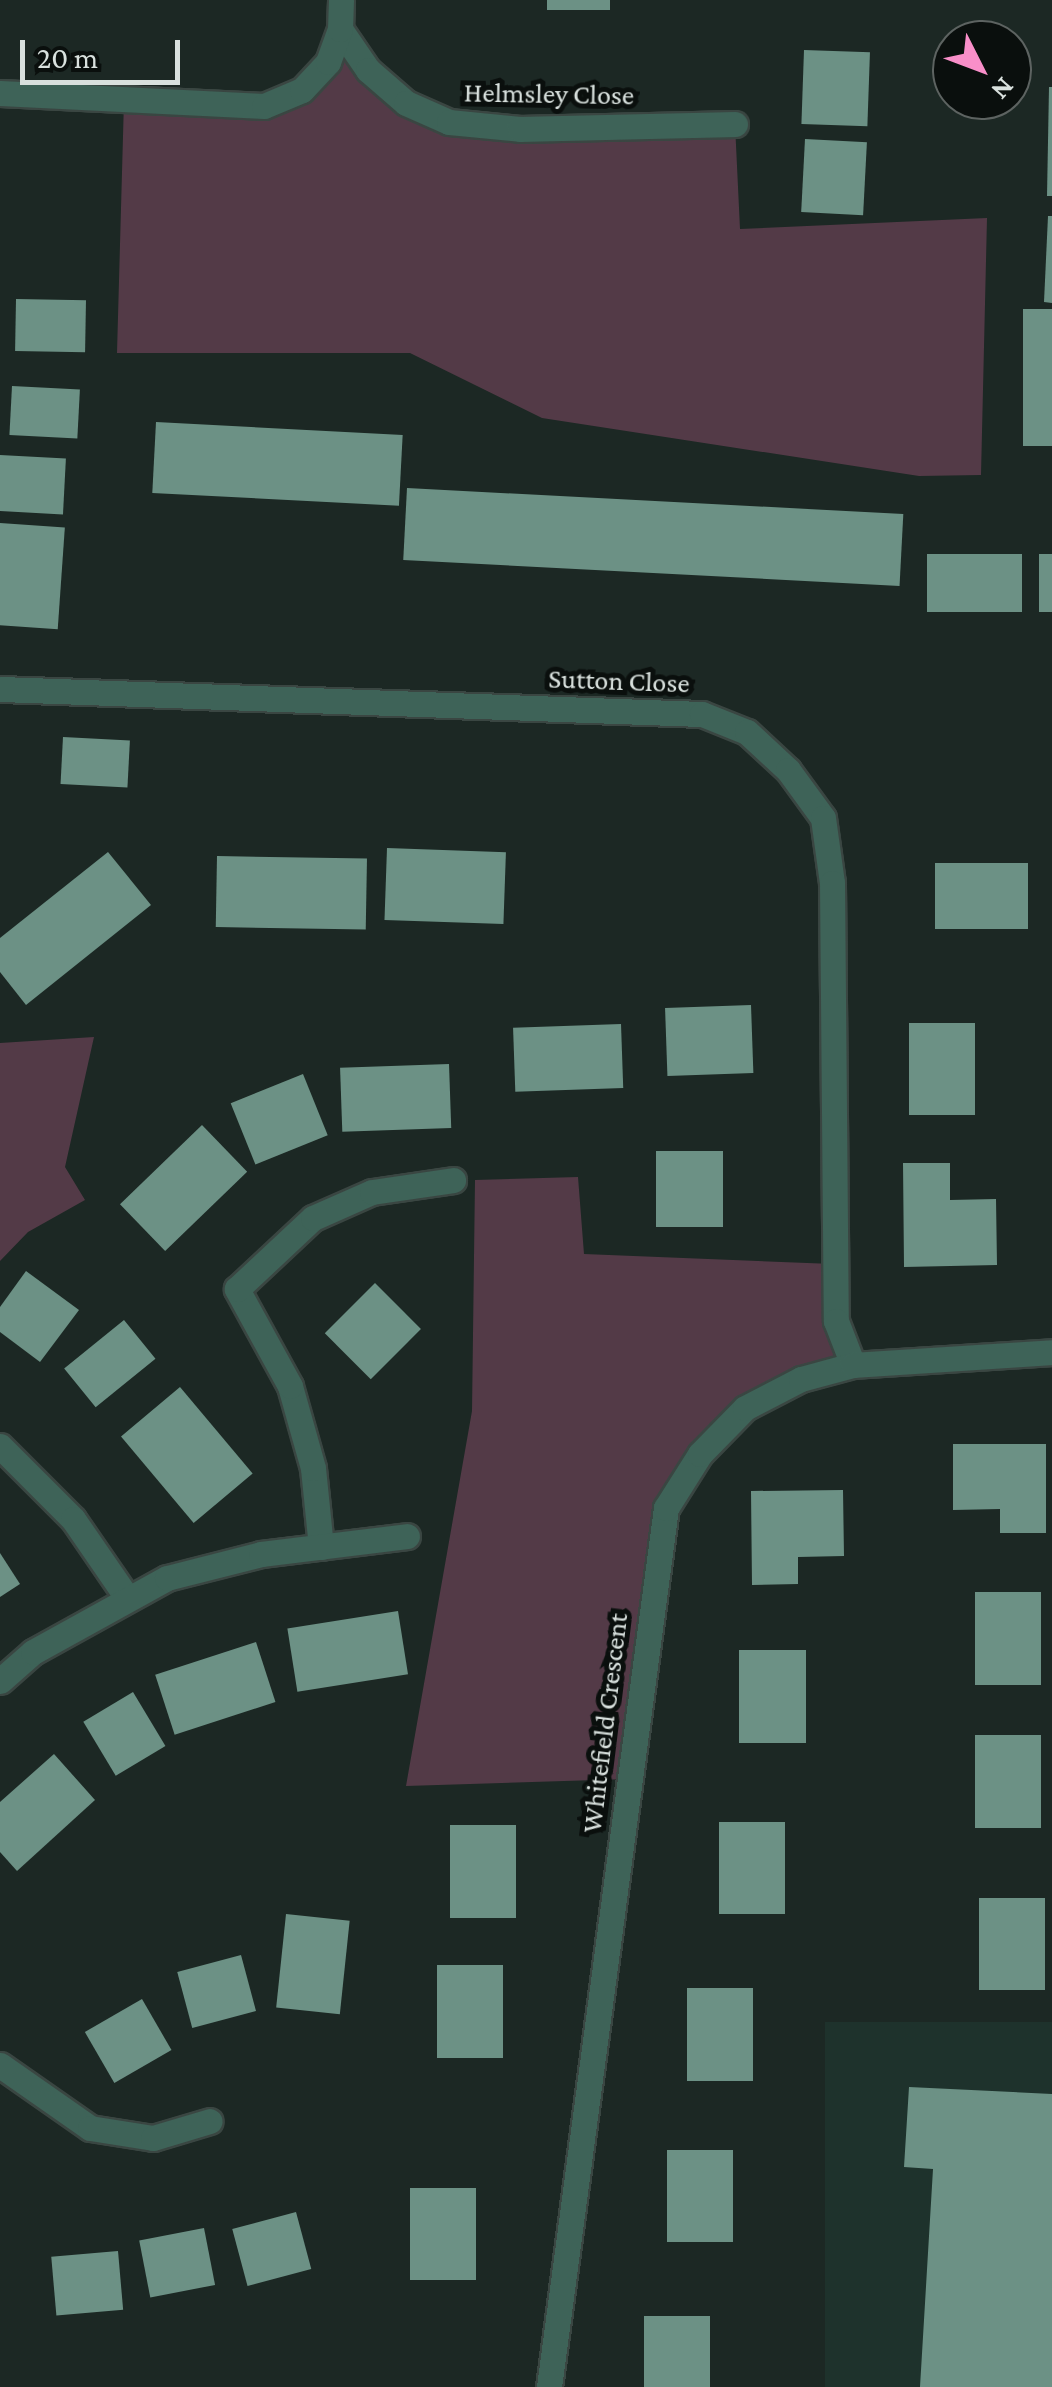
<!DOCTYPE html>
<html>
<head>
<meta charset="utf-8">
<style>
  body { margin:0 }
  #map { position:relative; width:1052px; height:2387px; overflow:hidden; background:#1c2824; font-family:"Crimson Pro",serif }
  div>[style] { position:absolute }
  .built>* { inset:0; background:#1e322c; transform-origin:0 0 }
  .green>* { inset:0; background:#533a47 }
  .building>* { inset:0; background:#6c9185; transform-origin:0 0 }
  .roads { filter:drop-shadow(2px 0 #3a4642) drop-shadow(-2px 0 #3a4642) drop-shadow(0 2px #3a4642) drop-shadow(0 -2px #3a4642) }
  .street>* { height:25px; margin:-12.5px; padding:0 12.5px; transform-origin:12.5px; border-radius:12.5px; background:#3e6358 }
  span { translate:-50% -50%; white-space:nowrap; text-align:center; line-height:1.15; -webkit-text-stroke:10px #0a0f0d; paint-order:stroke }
  .street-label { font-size:28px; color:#d9e1de }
  .north { position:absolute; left:932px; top:20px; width:100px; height:100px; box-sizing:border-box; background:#0a0f0d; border:2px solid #5d6361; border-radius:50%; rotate:132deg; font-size:28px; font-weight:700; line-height:40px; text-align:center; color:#d9e1de }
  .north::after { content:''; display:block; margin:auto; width:35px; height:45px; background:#f98fc9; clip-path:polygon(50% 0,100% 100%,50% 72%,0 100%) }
  .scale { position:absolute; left:20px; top:40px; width:160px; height:45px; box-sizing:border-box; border:5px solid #d9e1de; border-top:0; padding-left:12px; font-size:30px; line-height:35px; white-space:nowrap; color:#d9e1de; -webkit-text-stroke:8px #0a0f0d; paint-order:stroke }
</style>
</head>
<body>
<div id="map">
  <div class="built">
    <div style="left:1052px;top:2022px;width:365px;height:227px;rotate:90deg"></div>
  </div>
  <div class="green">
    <div style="clip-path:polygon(340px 29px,368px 70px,449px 122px,735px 124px,740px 229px,987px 218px,981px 475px,919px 476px,542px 418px,410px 353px,117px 353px,124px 100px,227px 106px,302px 89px)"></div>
    <div style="clip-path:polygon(94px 1037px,65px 1167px,85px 1200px,28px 1232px,0 1261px,0 1043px)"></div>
    <div style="clip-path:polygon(578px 1177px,584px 1254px,833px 1264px,853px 1365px,745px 1408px,666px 1508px,629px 1779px,406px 1786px,472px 1411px,475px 1180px)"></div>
  </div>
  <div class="building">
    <div style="left:547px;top:0;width:63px;height:10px"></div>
    <div style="left:804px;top:50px;width:66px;height:74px;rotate:2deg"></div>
    <div style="clip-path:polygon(1049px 87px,1052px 87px,1052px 196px,1047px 196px)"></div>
    <div style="left:805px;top:139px;width:62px;height:73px;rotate:3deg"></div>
    <div style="clip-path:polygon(1048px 216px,1052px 216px,1052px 303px,1044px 302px)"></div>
    <div style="left:16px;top:299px;width:70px;height:52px;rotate:1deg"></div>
    <div style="left:1023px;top:309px;width:29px;height:137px"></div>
    <div style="left:12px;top:386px;width:68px;height:49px;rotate:3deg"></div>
    <div style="left:156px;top:422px;width:247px;height:71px;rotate:3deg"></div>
    <div style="left:0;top:455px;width:66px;height:56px;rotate:3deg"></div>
    <div style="left:407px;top:488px;width:497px;height:72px;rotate:3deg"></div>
    <div style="left:0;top:523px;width:65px;height:102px;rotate:4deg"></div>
    <div style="left:927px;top:554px;width:95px;height:58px"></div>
    <div style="left:1039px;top:554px;width:13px;height:58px"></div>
    <div style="left:63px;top:737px;width:67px;height:47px;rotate:3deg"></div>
    <div style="left:387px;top:848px;width:119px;height:72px;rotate:2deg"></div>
    <div style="clip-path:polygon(108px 852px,151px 905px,26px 1005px,0 972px,0 938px)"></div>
    <div style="left:217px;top:856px;width:150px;height:71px;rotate:1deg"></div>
    <div style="left:1028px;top:863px;width:66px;height:93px;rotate:90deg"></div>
    <div style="left:751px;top:1005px;width:68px;height:86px;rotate:88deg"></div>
    <div style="left:909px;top:1023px;width:66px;height:92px"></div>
    <div style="left:621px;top:1024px;width:64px;height:108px;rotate:88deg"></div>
    <div style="left:449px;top:1064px;width:64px;height:109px;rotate:88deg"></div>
    <div style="left:303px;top:1074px;width:66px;height:78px;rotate:68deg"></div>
    <div style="left:202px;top:1125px;width:65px;height:114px;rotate:46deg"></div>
    <div style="left:656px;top:1151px;width:67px;height:76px"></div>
    <div style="clip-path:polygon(903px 1163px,950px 1163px,950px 1200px,996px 1199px,997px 1265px,904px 1267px)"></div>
    <div style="clip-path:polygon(26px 1271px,79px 1310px,40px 1362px,0 1332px,0 1307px)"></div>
    <div style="left:375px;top:1283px;width:65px;height:71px;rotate:45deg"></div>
    <div style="left:124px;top:1320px;width:50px;height:77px;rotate:51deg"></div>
    <div style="left:180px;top:1387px;width:113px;height:77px;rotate:50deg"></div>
    <div style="clip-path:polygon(953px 1444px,1046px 1444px,1046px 1533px,1000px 1533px,1000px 1509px,953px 1510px)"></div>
    <div style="clip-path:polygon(843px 1490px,844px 1556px,798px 1557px,798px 1584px,752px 1585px,751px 1491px)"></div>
    <div style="clip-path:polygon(0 1553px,20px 1584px,0 1597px)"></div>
    <div style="left:975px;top:1592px;width:66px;height:93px"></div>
    <div style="left:398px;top:1611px;width:64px;height:112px;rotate:81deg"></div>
    <div style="left:256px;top:1642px;width:63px;height:106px;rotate:72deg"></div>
    <div style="left:739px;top:1650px;width:67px;height:93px"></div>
    <div style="left:133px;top:1692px;width:63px;height:58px;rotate:59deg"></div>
    <div style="left:975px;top:1735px;width:66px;height:93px"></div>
    <div style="clip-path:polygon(54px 1754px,95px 1800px,17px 1871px,0 1852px,0 1802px)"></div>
    <div style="left:719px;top:1822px;width:66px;height:92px"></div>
    <div style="left:450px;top:1825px;width:66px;height:93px"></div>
    <div style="left:979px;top:1898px;width:66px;height:92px"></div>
    <div style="left:286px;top:1914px;width:64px;height:94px;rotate:6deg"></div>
    <div style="left:241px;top:1955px;width:58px;height:66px;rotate:75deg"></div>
    <div style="left:437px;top:1965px;width:66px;height:93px"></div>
    <div style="left:687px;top:1988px;width:66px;height:93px"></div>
    <div style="left:142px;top:1999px;width:59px;height:66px;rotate:60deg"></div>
    <div style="clip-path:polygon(909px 2087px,1052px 2094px,1052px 2387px,920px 2387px,933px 2169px,904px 2167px)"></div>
    <div style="left:667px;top:2150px;width:66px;height:92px"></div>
    <div style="left:410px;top:2188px;width:66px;height:92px"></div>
    <div style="left:296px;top:2212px;width:59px;height:66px;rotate:75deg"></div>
    <div style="left:204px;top:2228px;width:58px;height:66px;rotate:79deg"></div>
    <div style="left:118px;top:2251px;width:59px;height:67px;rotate:85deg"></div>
    <div style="left:644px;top:2316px;width:66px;height:71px"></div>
  </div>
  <div class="roads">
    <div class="street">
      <div style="left:340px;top:29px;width:50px;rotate:55.7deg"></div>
      <div style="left:368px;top:70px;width:50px;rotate:41deg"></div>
      <div style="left:406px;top:103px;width:47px;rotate:23.8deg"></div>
      <div style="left:449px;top:122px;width:71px;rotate:5.6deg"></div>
      <div style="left:520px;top:129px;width:215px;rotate:-1.3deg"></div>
      <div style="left:0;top:93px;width:264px;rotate:2.8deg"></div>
      <div style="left:264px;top:106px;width:41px;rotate:-22.8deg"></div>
      <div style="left:302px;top:90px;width:38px;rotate:-47deg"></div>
      <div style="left:328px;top:62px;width:35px;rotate:-70deg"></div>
      <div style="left:340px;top:29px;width:29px;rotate:-88deg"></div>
      <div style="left:0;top:689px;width:702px;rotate:2.04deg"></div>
      <div style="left:702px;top:714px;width:48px;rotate:21.8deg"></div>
      <div style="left:747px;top:732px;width:56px;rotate:42.8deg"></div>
      <div style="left:788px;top:770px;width:59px;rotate:53.9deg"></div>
      <div style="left:823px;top:818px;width:66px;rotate:82.1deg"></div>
      <div style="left:832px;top:883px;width:438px;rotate:89.5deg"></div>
      <div style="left:836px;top:1321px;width:47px;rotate:68.9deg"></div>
      <div style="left:0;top:1446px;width:103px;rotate:45deg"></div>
      <div style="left:73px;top:1519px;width:97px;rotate:55.5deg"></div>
      <div style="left:321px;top:1547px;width:79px;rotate:-95.8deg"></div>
      <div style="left:313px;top:1468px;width:85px;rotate:-105.7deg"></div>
      <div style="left:290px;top:1386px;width:111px;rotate:-118.7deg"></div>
      <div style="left:237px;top:1289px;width:104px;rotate:-43.1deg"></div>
      <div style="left:313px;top:1218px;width:64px;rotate:-23.8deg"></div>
      <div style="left:372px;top:1192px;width:82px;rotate:-8.4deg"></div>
      <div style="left:0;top:1681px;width:44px;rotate:-41.3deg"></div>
      <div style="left:33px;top:1652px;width:153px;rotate:-28.9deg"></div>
      <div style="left:167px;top:1578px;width:97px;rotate:-14.3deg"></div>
      <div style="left:261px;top:1554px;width:147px;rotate:-7deg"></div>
      <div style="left:0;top:2065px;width:110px;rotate:35deg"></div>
      <div style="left:90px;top:2128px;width:64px;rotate:9deg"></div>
      <div style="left:153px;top:2138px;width:59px;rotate:-16.6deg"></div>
      <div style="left:549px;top:2387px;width:887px;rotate:-82.42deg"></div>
      <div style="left:666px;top:1508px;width:64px;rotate:-57.8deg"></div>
      <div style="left:700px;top:1454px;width:64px;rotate:-45.6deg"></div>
      <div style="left:745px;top:1408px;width:63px;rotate:-27.4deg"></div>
      <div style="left:801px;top:1379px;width:54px;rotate:-15.1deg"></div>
      <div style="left:853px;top:1365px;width:199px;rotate:-3.7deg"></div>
    </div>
  </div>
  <div class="street-label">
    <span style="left:549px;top:94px;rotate:1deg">Helmsley Close</span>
    <span style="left:619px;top:681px;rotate:2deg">Sutton Close</span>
    <span style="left:605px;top:1723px;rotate:-83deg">Whitefield Crescent</span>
  </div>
  <div class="north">N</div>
  <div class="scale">20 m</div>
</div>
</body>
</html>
